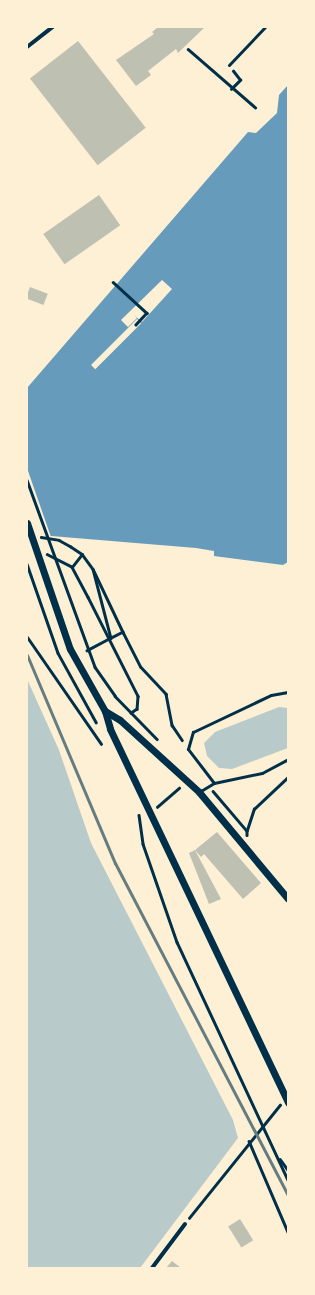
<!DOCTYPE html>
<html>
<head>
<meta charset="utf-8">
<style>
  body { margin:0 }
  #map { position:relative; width:315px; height:1295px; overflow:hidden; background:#fdf0d5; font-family:"IBM Plex Serif",serif }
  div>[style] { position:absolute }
  .green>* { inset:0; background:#b9caca }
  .water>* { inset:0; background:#669bbc }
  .pier>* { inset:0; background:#fdf0d5; transform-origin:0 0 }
  .building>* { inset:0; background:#bec0b2; transform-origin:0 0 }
  .path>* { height:2.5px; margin:-1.25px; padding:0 1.25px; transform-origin:1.25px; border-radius:1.25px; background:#003049 }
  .service>* { height:3px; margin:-1.5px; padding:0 1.5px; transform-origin:1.5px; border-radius:1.5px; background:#003049 }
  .minor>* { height:4px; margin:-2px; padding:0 2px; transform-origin:2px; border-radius:2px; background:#003049 }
  .tertiary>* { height:7px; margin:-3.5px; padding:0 3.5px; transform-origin:3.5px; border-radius:3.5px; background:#003049 }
  .rail>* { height:3px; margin:-1.5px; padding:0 1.5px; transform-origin:1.5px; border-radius:1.5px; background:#657d81 }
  span { translate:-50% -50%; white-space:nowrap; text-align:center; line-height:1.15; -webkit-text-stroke:4px #fdf0d5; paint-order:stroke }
  .frame { position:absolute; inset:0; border:28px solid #fdf0d5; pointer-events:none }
</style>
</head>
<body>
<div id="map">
  <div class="green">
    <div style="clip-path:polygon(27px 679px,59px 750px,91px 843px,233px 1120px,238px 1138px,140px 1268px,27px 1268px)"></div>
    <div style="clip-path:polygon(279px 707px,288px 708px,288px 748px,232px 769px,219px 768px,207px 756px,204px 743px,215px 732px)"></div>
  </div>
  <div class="water">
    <div style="clip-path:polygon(288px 85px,288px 562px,283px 565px,214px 556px,214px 551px,196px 548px,27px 534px,27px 388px,248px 132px,256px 133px,277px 113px,279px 95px)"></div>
  </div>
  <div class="pier">
    <div style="clip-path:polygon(162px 280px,172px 289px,142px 322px,134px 315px,137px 318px,128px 327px,121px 320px)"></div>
    <div style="left:137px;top:319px;width:6px;height:65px;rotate:45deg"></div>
    <div style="clip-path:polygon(27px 468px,51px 537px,27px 536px)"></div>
  </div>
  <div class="building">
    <div style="clip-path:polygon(158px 27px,205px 27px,178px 53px,176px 49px,148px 71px,151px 75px,136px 86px,116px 60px,154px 34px,152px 32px)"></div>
    <div style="left:78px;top:41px;width:110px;height:61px;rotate:52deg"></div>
    <div style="left:99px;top:195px;width:37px;height:68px;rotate:55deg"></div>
    <div style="left:30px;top:287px;width:19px;height:12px;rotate:21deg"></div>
    <div style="clip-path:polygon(217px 832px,261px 883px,243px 899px,204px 854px,201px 857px,195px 850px)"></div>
    <div style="clip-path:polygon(195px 850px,221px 899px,209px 904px,189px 853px)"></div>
    <div style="left:240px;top:1219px;width:25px;height:14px;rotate:58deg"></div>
    <div style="clip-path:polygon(172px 1261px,181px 1268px,166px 1268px)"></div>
  </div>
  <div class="path">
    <div style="left:188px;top:49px;width:89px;rotate:40.9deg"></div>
    <div style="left:231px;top:89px;width:13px;rotate:-45deg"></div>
    <div style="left:240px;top:80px;width:11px;rotate:-128deg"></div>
    <div style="left:113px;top:282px;width:46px;rotate:42.4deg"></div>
    <div style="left:147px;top:313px;width:16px;rotate:133deg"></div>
    <div style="left:27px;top:480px;width:199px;rotate:70deg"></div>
    <div style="left:95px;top:667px;width:35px;rotate:55deg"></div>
    <div style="left:115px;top:696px;width:60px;rotate:45.7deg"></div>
    <div style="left:41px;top:537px;width:18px;rotate:9deg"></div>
    <div style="left:59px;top:540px;width:13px;rotate:29deg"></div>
    <div style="left:70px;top:546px;width:14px;rotate:34deg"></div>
    <div style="left:82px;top:554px;width:19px;rotate:54deg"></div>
    <div style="left:93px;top:569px;width:71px;rotate:75.4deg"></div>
    <div style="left:111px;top:638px;width:27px;rotate:152deg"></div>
    <div style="left:47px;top:554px;width:28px;rotate:27deg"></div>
    <div style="left:72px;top:567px;width:34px;rotate:62deg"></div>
    <div style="left:88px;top:597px;width:111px;rotate:63.2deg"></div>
    <div style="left:138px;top:696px;width:13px;rotate:94deg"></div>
    <div style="left:137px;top:709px;width:7px;rotate:146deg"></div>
    <div style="left:27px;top:564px;width:94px;rotate:70.8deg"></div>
    <div style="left:58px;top:653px;width:79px;rotate:61.2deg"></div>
    <div style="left:72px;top:567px;width:16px;rotate:-52deg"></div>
    <div style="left:94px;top:571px;width:68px;rotate:64.6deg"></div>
    <div style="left:123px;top:632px;width:13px;rotate:153deg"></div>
    <div style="left:123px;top:632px;width:39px;rotate:63deg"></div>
    <div style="left:141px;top:667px;width:37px;rotate:47deg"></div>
    <div style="left:166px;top:694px;width:32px;rotate:79deg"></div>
    <div style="left:172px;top:725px;width:18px;rotate:56deg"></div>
    <div style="left:213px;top:791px;width:52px;rotate:49.6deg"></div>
    <div style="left:247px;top:831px;width:4px;rotate:90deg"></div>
    <div style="left:157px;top:807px;width:29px;rotate:-41deg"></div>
    <div style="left:139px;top:815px;width:29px;rotate:82deg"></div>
    <div style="left:143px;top:844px;width:104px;rotate:70.9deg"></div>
    <div style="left:177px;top:942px;width:263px;rotate:65deg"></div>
    <div style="left:247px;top:830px;width:22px;rotate:-72deg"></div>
    <div style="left:254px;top:809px;width:47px;rotate:-43.3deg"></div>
    <div style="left:249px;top:1141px;width:99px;rotate:66.8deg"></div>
    <div style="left:280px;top:1159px;width:14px;rotate:54deg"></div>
    <div style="left:189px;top:1218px;width:145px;rotate:-51.2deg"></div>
  </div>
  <div class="service">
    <div style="left:229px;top:65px;width:52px;rotate:-46.5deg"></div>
    <div style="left:27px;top:637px;width:130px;rotate:55.3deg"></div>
    <div style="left:214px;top:783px;width:43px;rotate:-127.4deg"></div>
    <div style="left:188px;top:749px;width:18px;rotate:-74deg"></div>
    <div style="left:193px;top:732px;width:86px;rotate:-25.4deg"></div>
    <div style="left:271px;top:695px;width:17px;rotate:-10deg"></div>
    <div style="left:199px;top:792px;width:17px;rotate:-31deg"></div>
    <div style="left:214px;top:783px;width:49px;rotate:-11.8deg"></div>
    <div style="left:262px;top:773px;width:30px;rotate:-28deg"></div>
  </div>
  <div class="minor">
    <div style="left:27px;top:47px;width:33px;rotate:-38deg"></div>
    <div style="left:152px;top:1268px;width:55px;rotate:-53.1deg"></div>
  </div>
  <div class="tertiary">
    <div style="left:27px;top:523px;width:133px;rotate:71.2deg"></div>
    <div style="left:70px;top:649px;width:71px;rotate:60.6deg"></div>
    <div style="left:105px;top:711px;width:17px;rotate:31deg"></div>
    <div style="left:120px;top:720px;width:107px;rotate:42.3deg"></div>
    <div style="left:199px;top:792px;width:139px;rotate:50.2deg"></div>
    <div style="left:105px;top:711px;width:19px;rotate:74deg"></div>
    <div style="left:110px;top:729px;width:414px;rotate:64.5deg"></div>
  </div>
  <div class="rail">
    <div style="left:27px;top:655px;width:226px;rotate:67.1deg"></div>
    <div style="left:115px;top:863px;width:374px;rotate:62.5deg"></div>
  </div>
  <div class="frame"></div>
</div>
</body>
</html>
